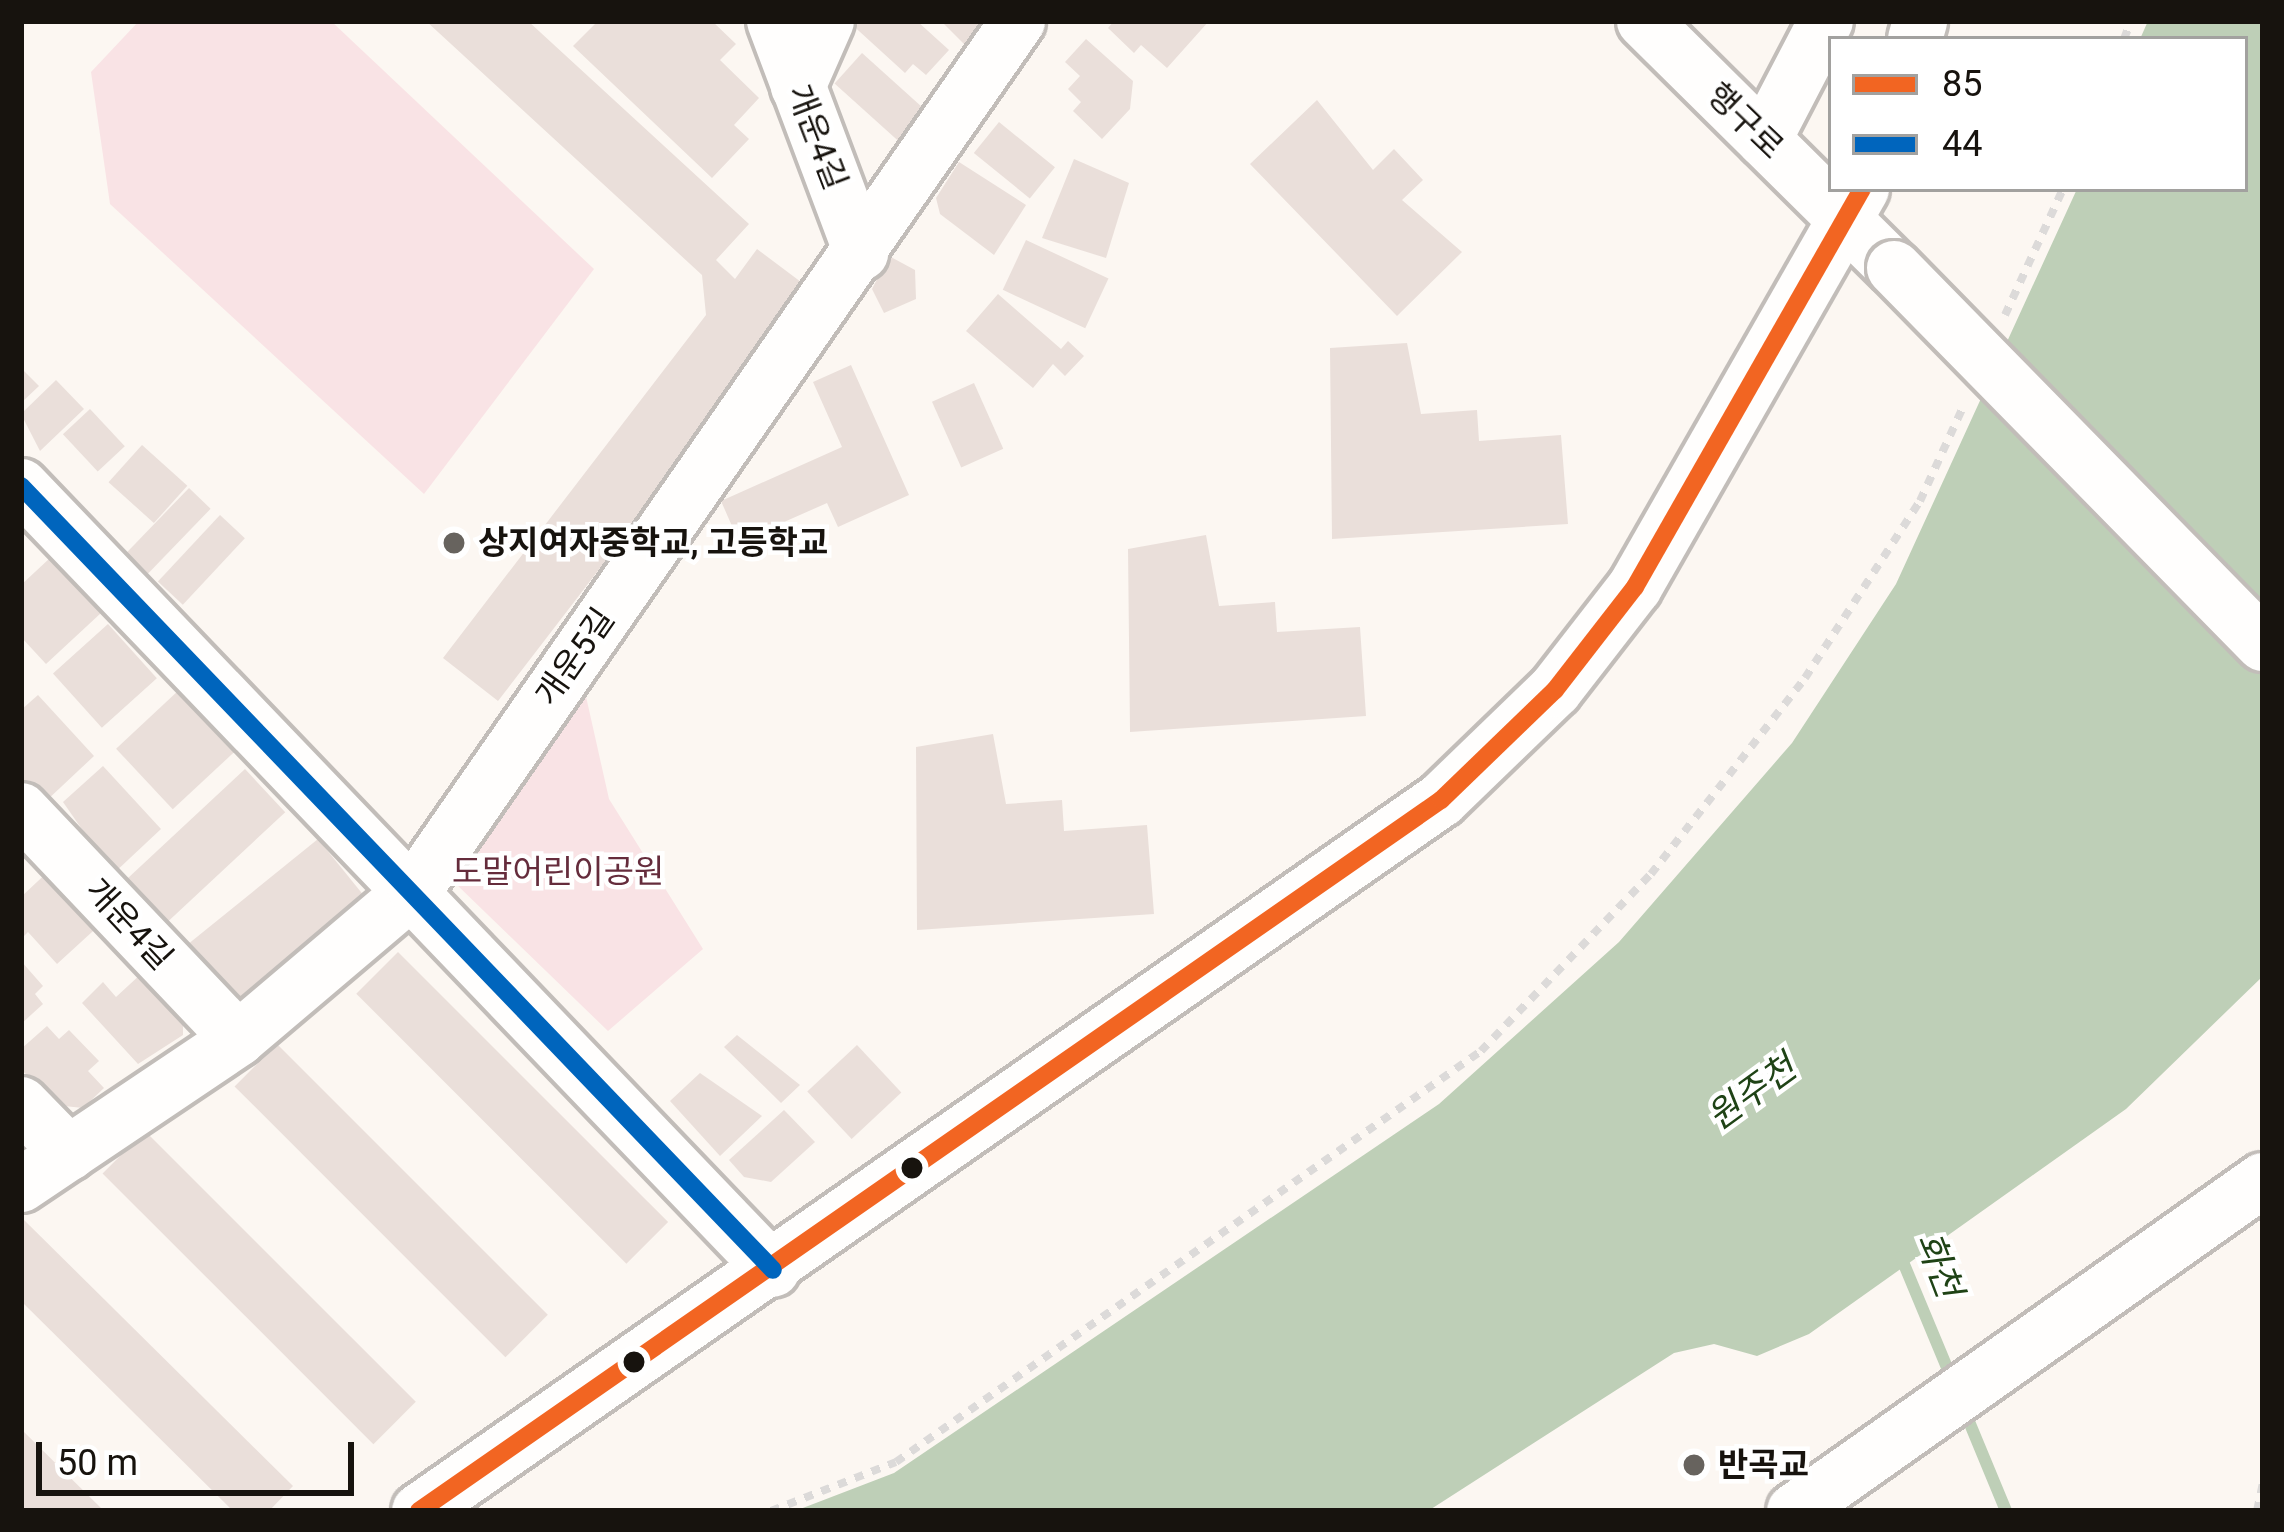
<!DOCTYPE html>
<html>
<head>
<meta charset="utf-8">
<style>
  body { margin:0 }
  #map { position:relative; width:2284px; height:1532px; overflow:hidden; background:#fcf7f2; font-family:Roboto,"Noto Sans KR",sans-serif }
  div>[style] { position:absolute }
  .green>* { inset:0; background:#f9e3e5 }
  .water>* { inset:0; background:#becfb7 }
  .stream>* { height:12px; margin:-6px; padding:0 6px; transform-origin:6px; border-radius:6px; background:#becfb7 }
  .building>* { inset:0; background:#eadfda; transform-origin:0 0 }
  .path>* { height:8px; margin-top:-4px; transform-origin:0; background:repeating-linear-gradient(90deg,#dcdad9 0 9px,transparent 0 18px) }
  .roads { filter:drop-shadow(3px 0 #c2bdb9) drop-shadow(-3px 0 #c2bdb9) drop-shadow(0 3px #c2bdb9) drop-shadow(0 -3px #c2bdb9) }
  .minor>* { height:54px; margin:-27px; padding:0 27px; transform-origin:27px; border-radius:27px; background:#fffefd }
  .bridges { filter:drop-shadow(3px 0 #c2bdb9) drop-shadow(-3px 0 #c2bdb9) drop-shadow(0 3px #c2bdb9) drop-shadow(0 -3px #c2bdb9) }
  .minor-bridge>* { height:54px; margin:-27px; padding:0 27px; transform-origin:27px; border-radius:27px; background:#fffefd }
  .bus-1>* { height:18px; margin:-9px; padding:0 9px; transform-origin:9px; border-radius:9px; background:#f26522 }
  .bus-2>* { height:18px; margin:-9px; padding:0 9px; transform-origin:9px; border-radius:9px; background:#0065bd }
  .dots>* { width:33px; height:33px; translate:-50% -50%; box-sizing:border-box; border:6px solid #fff; border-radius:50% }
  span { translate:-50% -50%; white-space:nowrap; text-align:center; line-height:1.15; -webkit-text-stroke:9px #fff; paint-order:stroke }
  .street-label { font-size:33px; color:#17130e }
  .poi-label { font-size:33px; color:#17130e; font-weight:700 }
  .left { translate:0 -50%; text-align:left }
  .park-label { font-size:33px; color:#652c3c }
  .water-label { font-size:36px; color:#1f4316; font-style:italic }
  .frame { position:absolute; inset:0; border:24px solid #17130e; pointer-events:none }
  .legend { position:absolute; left:1828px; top:36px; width:420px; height:156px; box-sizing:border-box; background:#fff; border:3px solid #a2a19f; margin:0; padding:15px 21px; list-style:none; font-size:36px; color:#17130e }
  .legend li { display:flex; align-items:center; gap:24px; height:60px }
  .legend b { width:60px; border:3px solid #a2a19f }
  .scale { position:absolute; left:36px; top:1442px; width:318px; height:54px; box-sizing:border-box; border:6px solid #17130e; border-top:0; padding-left:15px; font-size:36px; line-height:42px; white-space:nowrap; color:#17130e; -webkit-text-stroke:9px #fff; paint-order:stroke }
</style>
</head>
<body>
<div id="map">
  <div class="green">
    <div style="clip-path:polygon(139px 21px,331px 21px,594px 269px,424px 494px,110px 204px,91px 72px)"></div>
    <div style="clip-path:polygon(583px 683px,609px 799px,703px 949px,608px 1031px,455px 883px)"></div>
  </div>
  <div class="water">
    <div style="clip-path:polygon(2148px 21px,2263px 21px,2263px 976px,2126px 1109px,1809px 1334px,1757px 1356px,1714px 1344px,1674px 1353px,1428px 1511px,795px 1511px,894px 1473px,1439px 1104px,1619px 942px,1792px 743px,1896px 584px,2077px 189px,2245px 189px,2245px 39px,2140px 39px)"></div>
  </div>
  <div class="stream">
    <div style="left:1901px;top:1257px;width:135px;rotate:67.4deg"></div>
    <div style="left:1963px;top:1407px;width:113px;rotate:67.5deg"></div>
  </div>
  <div class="building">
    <div style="clip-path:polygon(426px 21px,528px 21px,749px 224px,716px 260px,735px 279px,757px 249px,813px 291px,498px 701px,443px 658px,706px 315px,702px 275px)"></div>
    <div style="clip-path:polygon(598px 21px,712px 21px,736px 44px,720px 60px,759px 98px,734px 125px,749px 139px,712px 178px,573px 46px)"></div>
    <div style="clip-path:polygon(848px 21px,917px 21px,949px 50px,926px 75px,913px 64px,905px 73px)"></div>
    <div style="clip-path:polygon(941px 21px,998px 21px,970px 50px)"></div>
    <div style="clip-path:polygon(1114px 21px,1209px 21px,1167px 68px,1141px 45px,1134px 53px,1108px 28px)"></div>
    <div style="clip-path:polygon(1086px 39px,1133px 81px,1130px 109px,1102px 139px,1073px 111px,1081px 102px,1068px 89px,1080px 76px,1065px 62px)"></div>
    <div style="left:862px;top:53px;width:93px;height:41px;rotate:42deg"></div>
    <div style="clip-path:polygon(1317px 100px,1373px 170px,1394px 149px,1423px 180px,1402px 200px,1462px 252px,1397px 316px,1250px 164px)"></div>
    <div style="left:999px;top:122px;width:72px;height:40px;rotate:39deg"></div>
    <div style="clip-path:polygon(1074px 159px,1129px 183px,1106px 258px,1042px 238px)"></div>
    <div style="clip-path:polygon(959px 162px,1026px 205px,994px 255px,940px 214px,936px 198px)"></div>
    <div style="left:1026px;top:240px;width:91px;height:55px;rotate:25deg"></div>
    <div style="clip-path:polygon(889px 256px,915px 270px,916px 299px,884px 313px,872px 289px)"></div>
    <div style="clip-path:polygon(998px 294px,1061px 349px,1068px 341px,1084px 356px,1065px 376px,1053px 364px,1033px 388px,966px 331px)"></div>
    <div style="clip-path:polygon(1407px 343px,1421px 414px,1477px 410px,1479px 441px,1561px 435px,1568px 524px,1332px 539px,1330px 348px)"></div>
    <div style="clip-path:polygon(851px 365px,909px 495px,838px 527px,827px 503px,739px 542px,721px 501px,842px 447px,813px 382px)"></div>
    <div style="clip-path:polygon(21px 368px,39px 386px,21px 403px)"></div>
    <div style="clip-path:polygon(56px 380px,84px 409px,40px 451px,21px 414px)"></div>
    <div style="left:974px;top:383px;width:72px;height:46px;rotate:66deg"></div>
    <div style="left:90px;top:409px;width:51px;height:37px;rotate:47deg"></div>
    <div style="left:142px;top:445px;width:61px;height:50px;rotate:42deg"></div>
    <div style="left:189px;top:488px;width:30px;height:92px;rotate:44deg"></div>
    <div style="left:220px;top:515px;width:34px;height:91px;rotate:43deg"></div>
    <div style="clip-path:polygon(1206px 535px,1219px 606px,1275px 602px,1277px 632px,1360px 627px,1366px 716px,1130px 732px,1128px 549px)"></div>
    <div style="clip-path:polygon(50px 558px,101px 613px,46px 664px,21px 637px,21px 585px)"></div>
    <div style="left:108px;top:624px;width:73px;height:74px;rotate:48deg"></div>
    <div style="left:179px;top:690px;width:83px;height:86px;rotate:47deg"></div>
    <div style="clip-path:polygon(38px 695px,94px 756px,45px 802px,22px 778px,21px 710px)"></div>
    <div style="clip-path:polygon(993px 734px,1006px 804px,1062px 800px,1064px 831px,1147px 825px,1154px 914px,917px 930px,916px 747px)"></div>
    <div style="clip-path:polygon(103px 766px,161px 829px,113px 874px,63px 802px)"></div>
    <div style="left:245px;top:769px;width:59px;height:168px;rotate:47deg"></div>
    <div style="left:318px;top:839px;width:75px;height:171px;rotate:51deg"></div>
    <div style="clip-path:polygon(54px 866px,104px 921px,57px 964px,28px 932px,21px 939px,21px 897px)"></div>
    <div style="left:398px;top:952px;width:382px;height:59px;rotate:45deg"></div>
    <div style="clip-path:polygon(21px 961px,43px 986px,35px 994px,43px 1004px,21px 1024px)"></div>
    <div style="clip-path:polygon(142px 973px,183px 1016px,183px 1035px,138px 1064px,82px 1003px,103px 982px,116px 997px)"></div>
    <div style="clip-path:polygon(47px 1026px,59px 1039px,69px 1030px,99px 1061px,88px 1071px,104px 1088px,83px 1108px,55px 1105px,21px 1069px,21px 1049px)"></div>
    <div style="clip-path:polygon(737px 1035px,800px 1085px,781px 1103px,724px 1047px)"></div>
    <div style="left:277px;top:1044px;width:383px;height:60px;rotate:45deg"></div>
    <div style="left:857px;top:1045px;width:65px;height:68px;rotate:47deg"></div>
    <div style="clip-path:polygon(700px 1073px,762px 1116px,720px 1156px,670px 1101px)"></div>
    <div style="clip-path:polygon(784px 1110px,815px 1142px,771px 1182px,744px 1177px,729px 1160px)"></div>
    <div style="left:145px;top:1131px;width:383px;height:60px;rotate:45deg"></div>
    <div style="clip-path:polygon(21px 1217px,293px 1486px,269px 1511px,233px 1511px,21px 1301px)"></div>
    <div style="clip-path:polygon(21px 1429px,104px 1511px,21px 1511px)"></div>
  </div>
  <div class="path">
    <div style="left:2124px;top:39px;width:19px;rotate:-69deg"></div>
    <div style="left:2005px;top:315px;width:139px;rotate:-65.3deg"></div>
    <div style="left:771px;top:1511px;width:134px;rotate:-21.4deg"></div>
    <div style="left:896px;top:1462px;width:715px;rotate:-35.09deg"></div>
    <div style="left:1481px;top:1051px;width:245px;rotate:-46.2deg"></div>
    <div style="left:1651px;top:874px;width:249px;rotate:-51.8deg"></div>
    <div style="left:1805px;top:678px;width:211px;rotate:-57deg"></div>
    <div style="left:1920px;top:501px;width:106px;rotate:-65.4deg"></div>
    <div style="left:2257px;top:1511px;width:30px;rotate:-78deg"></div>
  </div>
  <div class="roads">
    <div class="minor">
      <div style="left:774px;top:21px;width:248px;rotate:69.4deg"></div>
      <div style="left:1644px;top:21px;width:351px;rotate:44.7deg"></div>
      <div style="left:1915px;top:39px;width:19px;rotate:-74deg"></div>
      <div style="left:798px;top:87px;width:72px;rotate:-66.3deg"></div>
      <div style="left:1764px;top:140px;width:134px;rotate:-62.5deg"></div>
      <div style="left:21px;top:486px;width:1086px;rotate:46.19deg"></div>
      <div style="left:21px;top:810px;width:315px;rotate:46.5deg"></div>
      <div style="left:21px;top:1104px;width:69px;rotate:45.6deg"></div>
      <div style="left:21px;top:1185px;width:262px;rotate:-33.9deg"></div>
      <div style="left:238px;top:1039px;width:232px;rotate:-40.3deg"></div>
      <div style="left:415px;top:889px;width:1057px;rotate:-55.21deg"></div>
      <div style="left:419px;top:1511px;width:1245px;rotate:-34.83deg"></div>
      <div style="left:1441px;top:800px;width:158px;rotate:-44deg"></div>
      <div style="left:1555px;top:690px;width:130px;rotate:-52.2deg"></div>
      <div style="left:1635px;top:587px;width:458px;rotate:-60.3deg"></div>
      <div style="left:1794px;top:1511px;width:574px;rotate:-35.21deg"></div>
    </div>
  </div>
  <div class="bridges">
    <div class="minor-bridge">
      <div style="left:1894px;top:268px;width:527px;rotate:45.54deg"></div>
    </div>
  </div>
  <div class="bus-1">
    <div style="left:419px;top:1511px;width:1245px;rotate:-34.83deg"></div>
    <div style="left:1441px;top:800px;width:158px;rotate:-44deg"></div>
    <div style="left:1555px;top:690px;width:130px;rotate:-52.2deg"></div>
    <div style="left:1635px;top:587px;width:458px;rotate:-60.3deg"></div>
  </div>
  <div class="bus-2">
    <div style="left:21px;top:486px;width:1086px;rotate:46.19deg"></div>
  </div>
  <div class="dots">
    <div style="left:454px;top:543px;background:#67635e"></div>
    <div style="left:912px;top:1168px;background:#17130e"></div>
    <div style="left:634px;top:1362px;background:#17130e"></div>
    <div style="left:1694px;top:1465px;background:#67635e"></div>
  </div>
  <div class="street-label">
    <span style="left:1745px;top:121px;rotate:44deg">행구로</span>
    <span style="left:817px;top:137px;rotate:69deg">개운4길</span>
    <span style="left:575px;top:657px;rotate:-55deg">개운5길</span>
    <span style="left:129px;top:924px;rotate:47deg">개운4길</span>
  </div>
  <div class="poi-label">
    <span class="left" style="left:478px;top:543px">상지여자중학교, 고등학교</span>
    <span class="left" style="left:1718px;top:1465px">반곡교</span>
  </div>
  <div class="park-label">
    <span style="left:558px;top:872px">도말어린이공원</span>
  </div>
  <div class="water-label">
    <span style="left:1752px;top:1093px;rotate:-36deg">원주천</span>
    <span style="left:1938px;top:1265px;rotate:69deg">화천</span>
  </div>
  <div class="frame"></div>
  <ul class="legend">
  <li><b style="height:15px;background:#f26522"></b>85</li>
  <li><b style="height:15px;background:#0065bd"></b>44</li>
  </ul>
  <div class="scale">50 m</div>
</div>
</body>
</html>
